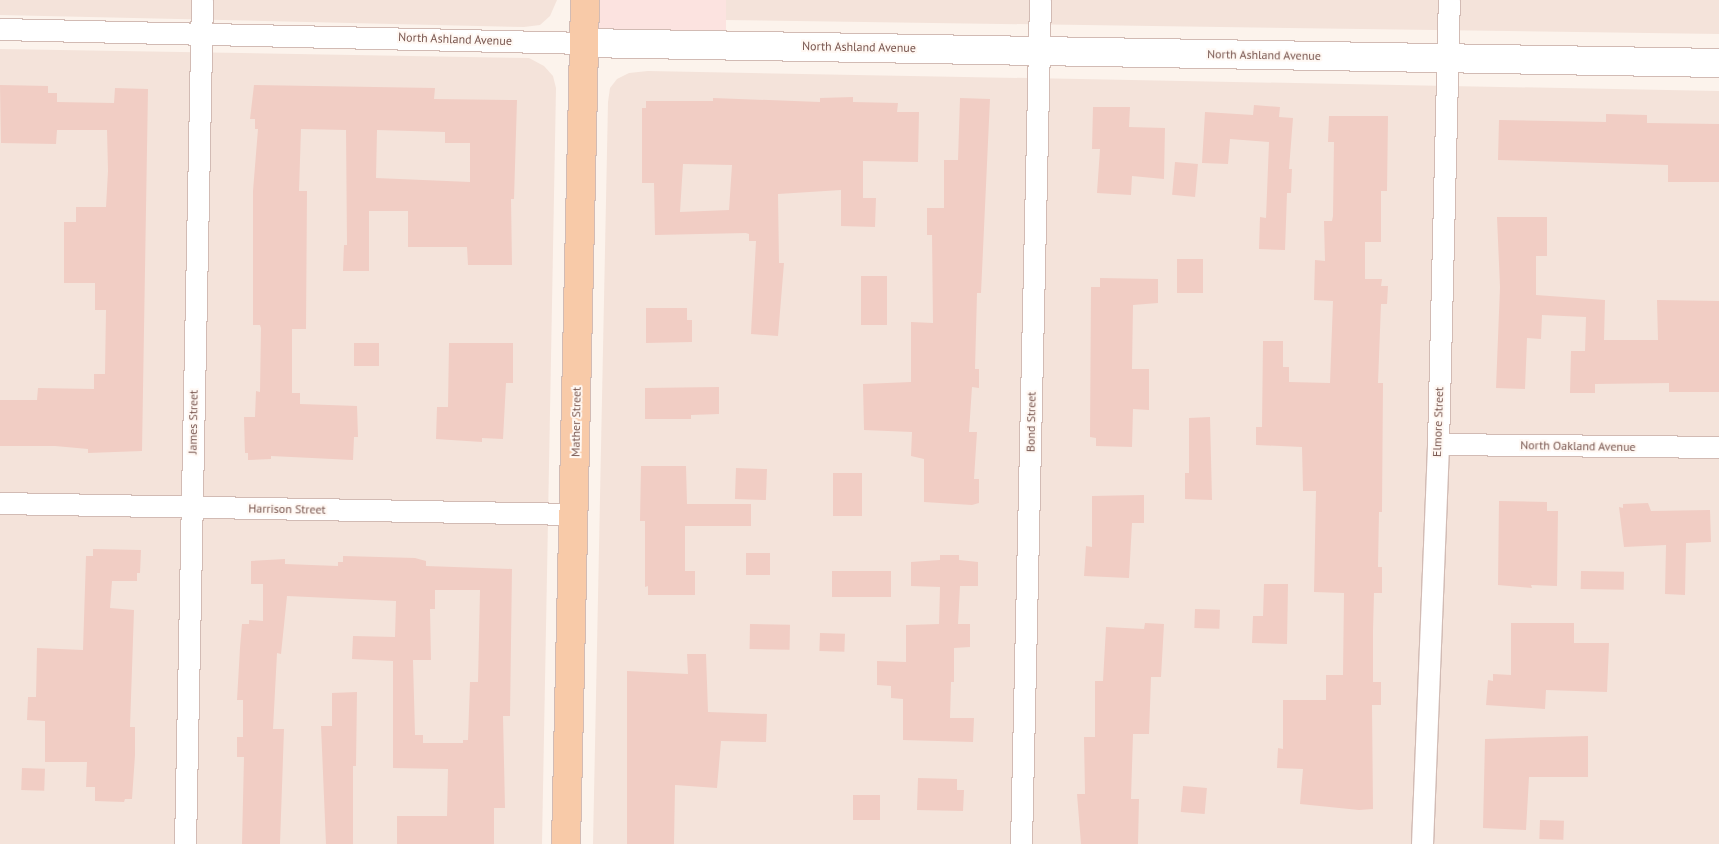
<!DOCTYPE html>
<html>
<head>
<meta charset="utf-8">
<style>
  body { margin:0 }
  #map { position:relative; width:1719px; height:844px; overflow:hidden; background:#fcf3ec; font-family:"PT Sans",sans-serif }
  div>[style] { position:absolute }
  .residential>* { inset:0; background:#f4e3da }
  .commercial>* { inset:0; background:#fce3e0; transform-origin:0 0 }
  .building>* { inset:0; background:#f1cdc4; transform-origin:0 0 }
  .roads { filter:drop-shadow(1px 0 #d2bbb4) drop-shadow(-1px 0 #d2bbb4) drop-shadow(0 1px #d2bbb4) drop-shadow(0 -1px #d2bbb4) }
  .street>* { height:21px; margin:-10.5px; padding:0 10.5px; transform-origin:10.5px; border-radius:10.5px; background:#fff }
  .secondary>* { height:28px; margin:-14px; padding:0 14px; transform-origin:14px; border-radius:14px; background:#fff }
  .primary>* { height:28px; margin:-14px; padding:0 14px; transform-origin:14px; border-radius:14px; background:#f8caa8 }
  span { translate:-50% -50%; white-space:nowrap; text-align:center; line-height:1.15; -webkit-text-stroke:4px #fff8f3; paint-order:stroke }
  .street-label { font-size:12px; color:#78554e }
</style>
</head>
<body>
<div id="map">
  <div class="residential">
    <div style="clip-path:polygon(0 0,557px 0,550px 16px,540px 25px,524px 27px,0 15px)"></div>
    <div style="clip-path:polygon(726px 0,1719px 0,1719px 34px,725px 20px)"></div>
    <div style="clip-path:polygon(0 49px,529px 58px,544px 66px,553px 76px,556px 88px,542px 844px,0 844px)"></div>
    <div style="clip-path:polygon(648px 71px,1719px 91px,1719px 844px,593px 844px,608px 102px,610px 88px,617px 79px,629px 73px)"></div>
  </div>
  <div class="commercial">
    <div style="left:585px;top:0;width:141px;height:43px"></div>
  </div>
  <div class="building">
    <div style="clip-path:polygon(0 85px,48px 86px,48px 93px,57px 93px,57px 102px,114px 103px,115px 88px,148px 89px,142px 451px,88px 453px,88px 449px,55px 446px,0 446px,0 400px,37px 400px,38px 388px,94px 389px,94px 374px,105px 374px,106px 310px,95px 310px,95px 283px,64px 283px,64px 222px,76px 222px,76px 207px,106px 207px,108px 171px,107px 130px,57px 130px,56px 144px,1px 143px)"></div>
    <div style="clip-path:polygon(evenodd,254px 85px,435px 88px,434px 99px,517px 100px,514px 199px,511px 199px,512px 265px,468px 265px,467px 247px,408px 247px,408px 211px,369px 211px,369px 271px,343px 271px,344px 245px,347px 245px,346px 130px,301px 129px,299px 191px,307px 191px,306px 329px,292px 329px,292px 393px,300px 393px,300px 404px,357px 406px,358px 437px,354px 437px,353px 460px,271px 456px,271px 459px,248px 460px,248px 453px,245px 453px,244px 417px,255px 417px,256px 391px,260px 392px,261px 328px,260px 325px,253px 325px,253px 191px,258px 129px,255px 129px,255px 119px,250px 119px,254px 85px,377px 130px,445px 132px,445px 143px,470px 143px,470px 182px,376px 178px,377px 130px)"></div>
    <div style="clip-path:polygon(evenodd,853px 97px,853px 102px,898px 103px,897px 112px,919px 112px,918px 162px,863px 161px,863px 198px,876px 198px,875px 227px,841px 226px,841px 190px,778px 194px,779px 263px,784px 263px,778px 336px,751px 334px,756px 241px,749px 241px,749px 234px,746px 233px,655px 235px,654px 183px,642px 183px,642px 108px,646px 108px,646px 101px,713px 101px,713px 98px,820px 102px,820px 98px,853px 97px,683px 164px,732px 165px,729px 210px,680px 212px,683px 164px)"></div>
    <div style="clip-path:polygon(960px 98px,990px 99px,981px 293px,977px 293px,975px 369px,979px 369px,979px 388px,972px 387px,969px 432px,977px 432px,974px 479px,979px 479px,979px 503px,972px 505px,924px 502px,924px 459px,911px 456px,912px 432px,864px 430px,863px 384px,911px 382px,911px 322px,933px 323px,932px 235px,927px 235px,927px 208px,944px 208px,944px 160px,958px 160px)"></div>
    <div style="clip-path:polygon(1254px 105px,1280px 107px,1279px 117px,1293px 118px,1289px 169px,1292px 169px,1291px 193px,1287px 193px,1285px 250px,1259px 249px,1260px 217px,1266px 218px,1269px 142px,1230px 139px,1228px 164px,1202px 163px,1205px 112px,1253px 115px)"></div>
    <div style="clip-path:polygon(1093px 107px,1130px 107px,1129px 127px,1165px 128px,1164px 179px,1132px 176px,1131px 195px,1097px 193px,1100px 149px,1092px 149px)"></div>
    <div style="clip-path:polygon(1606px 114px,1647px 115px,1647px 123px,1719px 124px,1719px 182px,1668px 182px,1668px 165px,1498px 160px,1499px 120px,1606px 122px)"></div>
    <div style="clip-path:polygon(1329px 116px,1388px 116px,1387px 191px,1381px 191px,1381px 242px,1365px 242px,1365px 279px,1382px 279px,1381px 286px,1388px 286px,1387px 304px,1381px 304px,1378px 383px,1383px 383px,1382px 512px,1379px 512px,1378px 567px,1382px 567px,1382px 593px,1374px 593px,1373px 631px,1373px 682px,1381px 682px,1381px 705px,1372px 705px,1373px 809px,1359px 810px,1300px 804px,1303px 769px,1277px 768px,1278px 748px,1283px 749px,1283px 700px,1326px 700px,1326px 675px,1343px 675px,1344px 593px,1314px 592px,1316px 491px,1303px 491px,1302px 447px,1256px 445px,1256px 427px,1262px 427px,1263px 341px,1283px 341px,1283px 367px,1289px 367px,1289px 382px,1330px 383px,1333px 301px,1314px 300px,1315px 260px,1325px 261px,1324px 221px,1332px 221px,1333px 216px,1334px 142px,1328px 142px)"></div>
    <div style="left:1175px;top:162px;width:23px;height:33px;rotate:5deg"></div>
    <div style="clip-path:polygon(1497px 217px,1547px 217px,1547px 256px,1536px 256px,1536px 295px,1605px 300px,1604px 340px,1658px 340px,1657px 300px,1719px 301px,1719px 392px,1669px 392px,1669px 383px,1595px 384px,1595px 393px,1570px 393px,1571px 351px,1585px 351px,1586px 317px,1542px 315px,1541px 339px,1527px 338px,1525px 389px,1496px 388px,1500px 287px)"></div>
    <div style="left:1177px;top:259px;width:26px;height:34px"></div>
    <div style="left:861px;top:276px;width:26px;height:49px"></div>
    <div style="clip-path:polygon(1100px 278px,1158px 279px,1158px 303px,1133px 305px,1132px 369px,1149px 369px,1149px 410px,1133px 409px,1132px 447px,1096px 446px,1096px 438px,1090px 437px,1091px 287px,1100px 287px)"></div>
    <div style="clip-path:polygon(646px 308px,687px 308px,687px 320px,692px 320px,692px 342px,646px 343px)"></div>
    <div style="left:354px;top:343px;width:25px;height:23px"></div>
    <div style="clip-path:polygon(449px 343px,513px 343px,513px 383px,506px 383px,503px 439px,482px 438px,482px 442px,436px 439px,437px 407px,448px 407px)"></div>
    <div style="clip-path:polygon(719px 387px,719px 414px,691px 415px,691px 419px,645px 419px,645px 388px)"></div>
    <div style="clip-path:polygon(1210px 417px,1212px 500px,1185px 499px,1185px 473px,1189px 473px,1189px 418px)"></div>
    <div style="clip-path:polygon(641px 466px,686px 466px,687px 504px,751px 504px,751px 526px,685px 526px,685px 571px,695px 571px,695px 595px,648px 595px,648px 586px,645px 587px,645px 521px,640px 521px)"></div>
    <div style="left:736px;top:468px;width:31px;height:31px;rotate:2deg"></div>
    <div style="left:833px;top:473px;width:29px;height:43px"></div>
    <div style="clip-path:polygon(1144px 495px,1144px 523px,1132px 523px,1129px 578px,1084px 576px,1086px 546px,1092px 547px,1092px 496px)"></div>
    <div style="clip-path:polygon(1499px 501px,1547px 502px,1547px 511px,1558px 511px,1557px 586px,1531px 585px,1532px 588px,1498px 585px)"></div>
    <div style="clip-path:polygon(1648px 503px,1651px 511px,1710px 510px,1711px 542px,1686px 543px,1685px 595px,1665px 594px,1666px 545px,1624px 547px,1619px 507px,1623px 508px,1623px 504px)"></div>
    <div style="clip-path:polygon(93px 549px,141px 550px,140px 573px,137px 573px,137px 581px,112px 581px,110px 608px,134px 610px,130px 727px,135px 727px,135px 755px,132px 799px,125px 799px,124px 802px,95px 801px,95px 787px,86px 787px,87px 762px,45px 762px,45px 721px,27px 720px,28px 697px,36px 697px,37px 648px,83px 650px,86px 556px,93px 556px)"></div>
    <div style="left:746px;top:553px;width:24px;height:22px"></div>
    <div style="clip-path:polygon(940px 555px,959px 555px,959px 560px,978px 562px,978px 586px,960px 586px,958px 624px,970px 624px,970px 647px,954px 648px,954px 682px,951px 682px,950px 718px,974px 718px,973px 742px,903px 740px,903px 699px,891px 698px,891px 686px,877px 685px,877px 661px,906px 662px,906px 625px,939px 624px,940px 587px,911px 586px,911px 562px,940px 560px)"></div>
    <div style="clip-path:polygon(evenodd,343px 556px,415px 558px,426px 561px,426px 566px,512px 569px,510px 716px,503px 716px,505px 808px,494px 808px,494px 844px,397px 844px,397px 816px,447px 816px,448px 769px,393px 768px,393px 661px,352px 659px,353px 636px,395px 637px,396px 601px,287px 596px,281px 654px,277px 653px,273px 729px,284px 729px,280px 844px,242px 844px,244px 757px,237px 757px,237px 737px,243px 737px,243px 700px,237px 700px,240px 648px,242px 624px,249px 624px,249px 620px,263px 621px,263px 584px,251px 584px,251px 561px,285px 559px,285px 564px,338px 566px,338px 562px,343px 562px,343px 556px,435px 590px,480px 590px,478px 682px,470px 682px,468px 740px,463px 740px,463px 743px,423px 743px,423px 735px,415px 735px,413px 660px,431px 660px,430px 609px,435px 609px,435px 590px)"></div>
    <div style="left:832px;top:571px;width:59px;height:26px"></div>
    <div style="left:1581px;top:571px;width:43px;height:18px;rotate:1deg"></div>
    <div style="clip-path:polygon(1264px 584px,1288px 584px,1287px 644px,1252px 643px,1253px 616px,1263px 616px)"></div>
    <div style="left:1195px;top:609px;width:25px;height:19px;rotate:2deg"></div>
    <div style="clip-path:polygon(1145px 623px,1164px 624px,1161px 677px,1151px 677px,1149px 734px,1133px 734px,1131px 799px,1139px 799px,1138px 844px,1081px 844px,1077px 794px,1085px 794px,1084px 737px,1095px 737px,1095px 681px,1103px 681px,1106px 627px,1144px 629px)"></div>
    <div style="clip-path:polygon(1511px 623px,1574px 623px,1574px 643px,1609px 643px,1607px 692px,1546px 690px,1545px 709px,1486px 705px,1488px 680px,1493px 681px,1493px 674px,1511px 675px)"></div>
    <div style="left:750px;top:624px;width:40px;height:25px;rotate:1deg"></div>
    <div style="left:820px;top:633px;width:25px;height:18px;rotate:2deg"></div>
    <div style="clip-path:polygon(687px 654px,706px 654px,708px 712px,767px 714px,766px 742px,721px 741px,717px 788px,675px 785px,674px 844px,627px 844px,627px 671px,688px 674px)"></div>
    <div style="clip-path:polygon(357px 692px,356px 766px,353px 766px,353px 844px,326px 844px,321px 726px,332px 726px,332px 693px)"></div>
    <div style="clip-path:polygon(1588px 736px,1588px 777px,1529px 777px,1526px 830px,1483px 828px,1485px 739px)"></div>
    <div style="left:22px;top:768px;width:23px;height:22px;rotate:2deg"></div>
    <div style="clip-path:polygon(918px 778px,957px 779px,957px 790px,964px 790px,963px 811px,917px 810px)"></div>
    <div style="left:1183px;top:786px;width:24px;height:26px;rotate:5deg"></div>
    <div style="left:853px;top:795px;width:27px;height:25px"></div>
    <div style="left:1540px;top:820px;width:24px;height:19px;rotate:2deg"></div>
  </div>
  <div class="roads">
    <div class="street">
      <div style="left:0;top:29px;width:584px;rotate:1.37deg"></div>
      <div style="left:1438px;top:444px;width:281px;rotate:0.6deg"></div>
      <div style="left:0;top:503px;width:574px;rotate:1.1deg"></div>
      <div style="left:185px;top:844px;width:844px;rotate:-88.85deg"></div>
      <div style="left:1021px;top:844px;width:844px;rotate:-88.71deg"></div>
      <div style="left:1422px;top:844px;width:400px;rotate:-87.7deg"></div>
      <div style="left:1438px;top:444px;width:444px;rotate:-88.6deg"></div>
    </div>
    <div class="secondary">
      <div style="left:584px;top:43px;width:1135px;rotate:1.01deg"></div>
    </div>
    <div class="primary">
      <div style="left:566px;top:844px;width:844px;rotate:-88.71deg"></div>
    </div>
  </div>
  <div class="street-label">
    <span style="left:455px;top:39px;rotate:2deg">North Ashland Avenue</span>
    <span style="left:859px;top:47px;rotate:1deg">North Ashland Avenue</span>
    <span style="left:1264px;top:55px;rotate:1deg">North Ashland Avenue</span>
    <span style="left:193px;top:422px;rotate:-89deg">James Street</span>
    <span style="left:576px;top:422px;rotate:-89deg">Mather Street</span>
    <span style="left:1031px;top:422px;rotate:-89deg">Bond Street</span>
    <span style="left:1438px;top:422px;rotate:-88deg">Elmore Street</span>
    <span style="left:1578px;top:446px;rotate:1deg">North Oakland Avenue</span>
    <span style="left:287px;top:509px;rotate:1deg">Harrison Street</span>
  </div>
</div>
</body>
</html>
